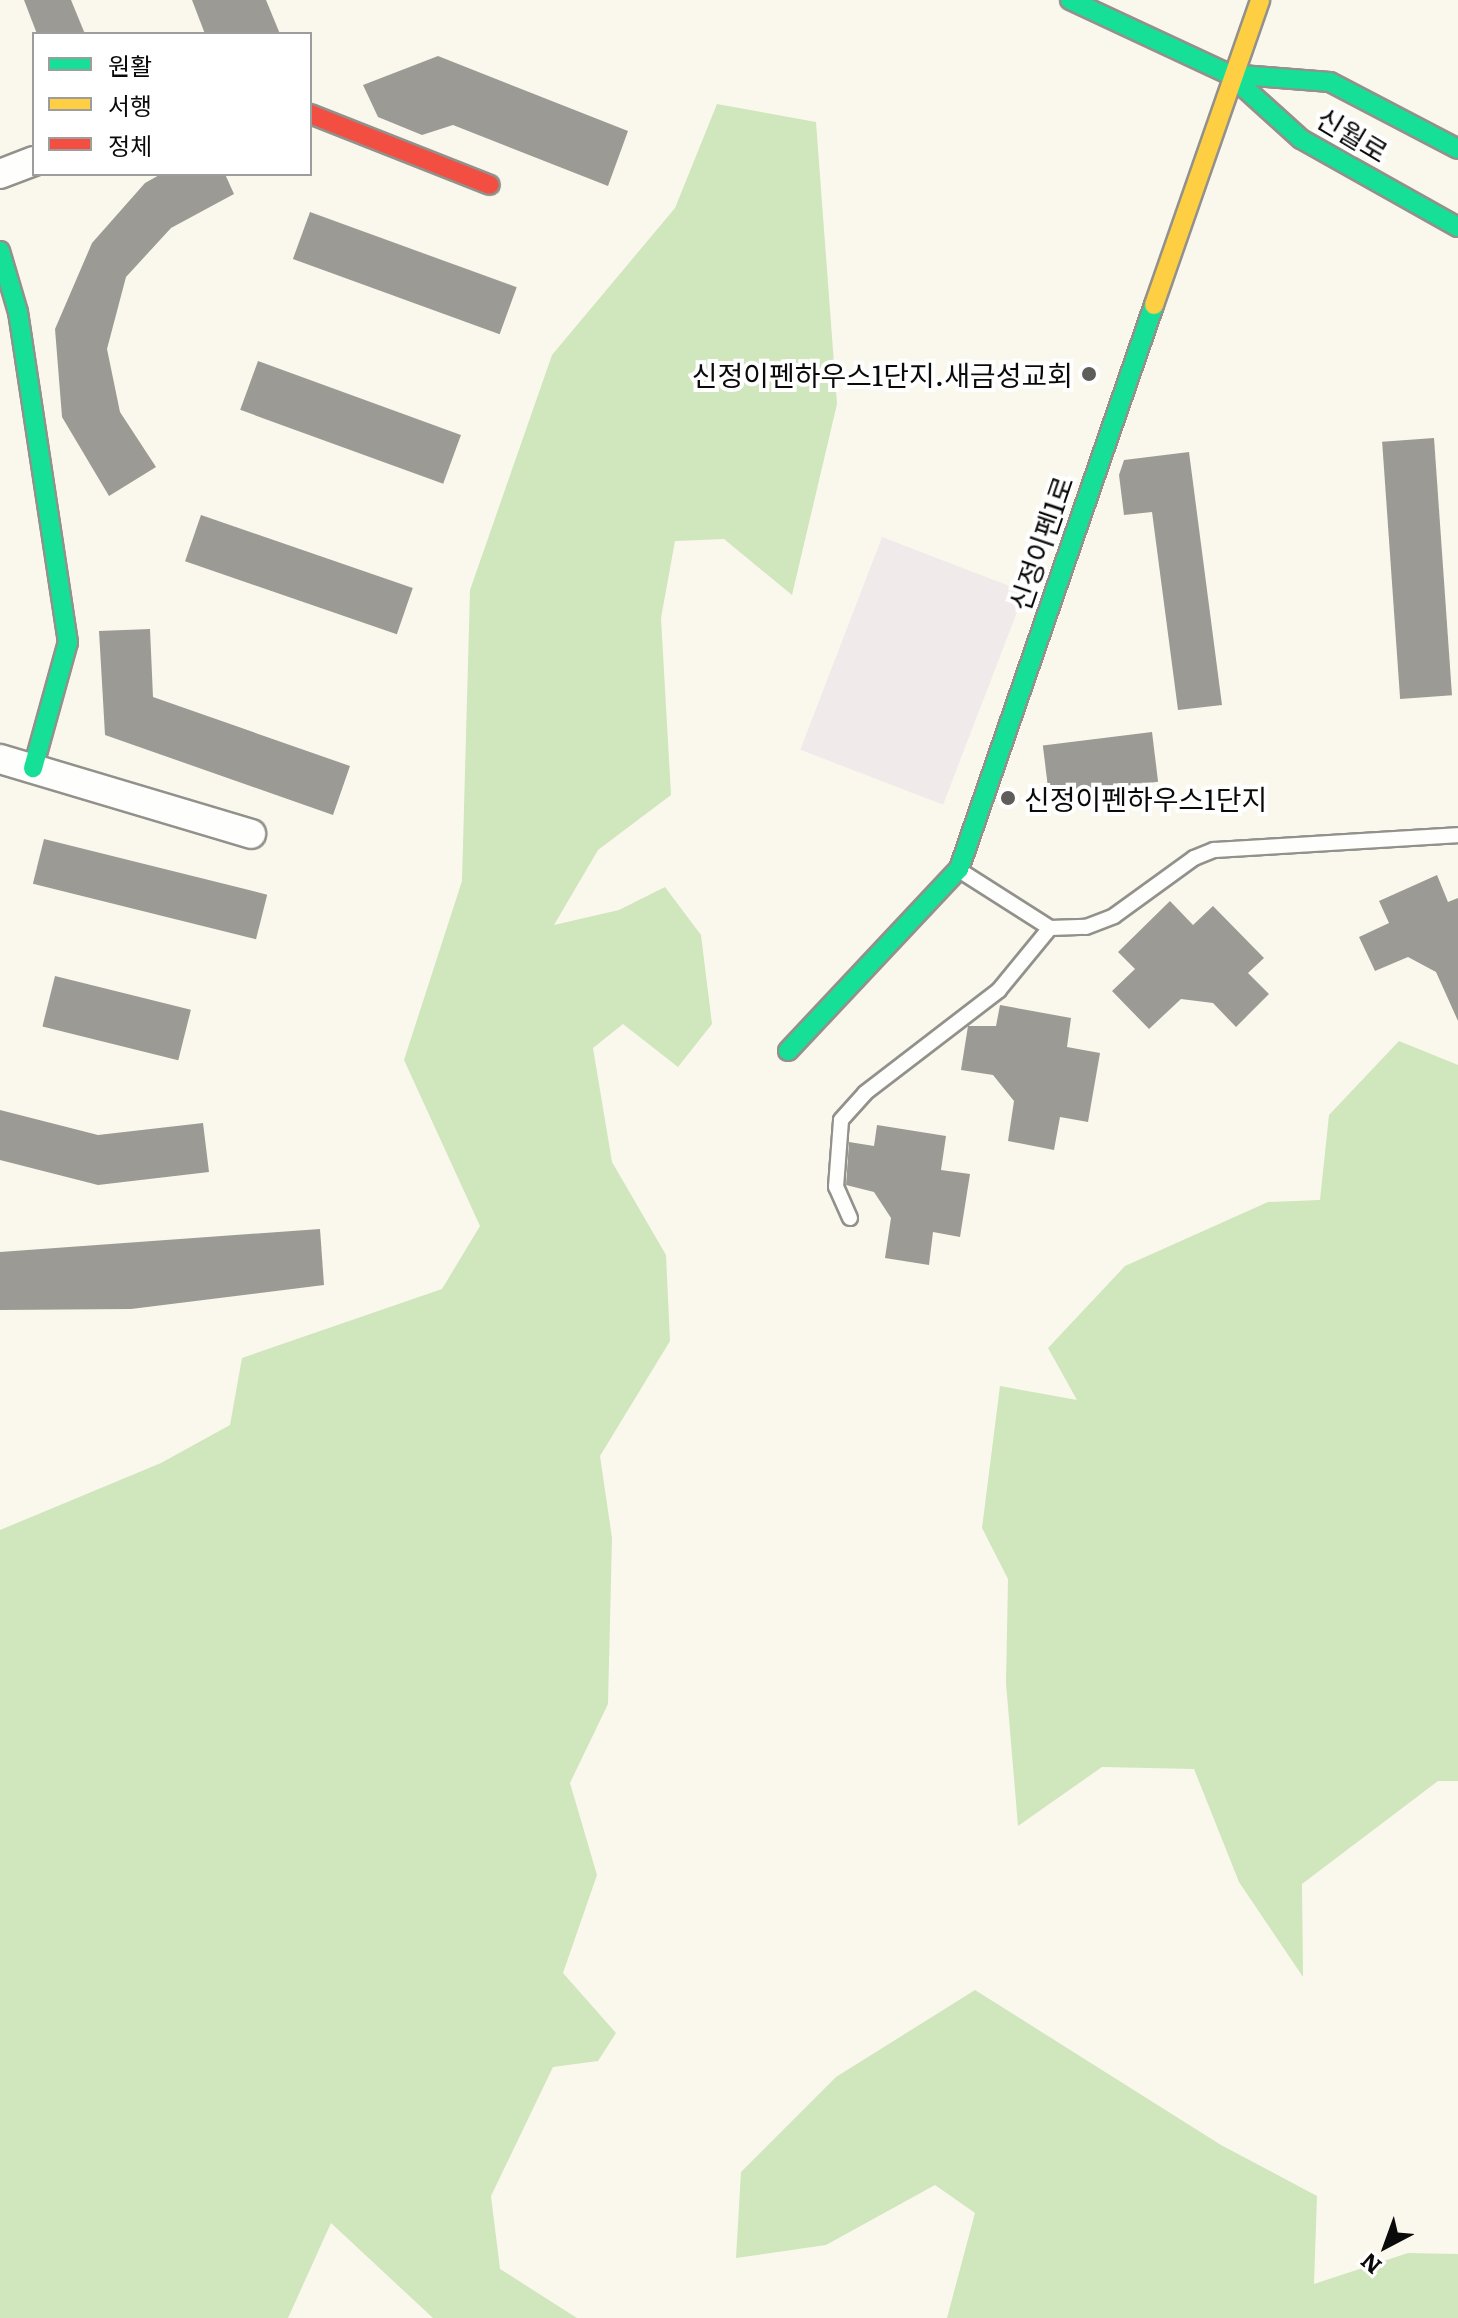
<!DOCTYPE html>
<html>
<head>
<meta charset="utf-8">
<style>
  body { margin:0 }
  #map { position:relative; width:1458px; height:2318px; overflow:hidden; background:#faf8ed; font-family:Literata,"Noto Sans KR",serif }
  div>[style] { position:absolute }
  .industrial>* { inset:0; background:#f1eaeb; transform-origin:0 0 }
  .forest>* { inset:0; background:#d0e6bc }
  .building>* { inset:0; background:#9c9a94; transform-origin:0 0 }
  .roads { filter:drop-shadow(2px 0 #92918c) drop-shadow(-2px 0 #92918c) drop-shadow(0 2px #92918c) drop-shadow(0 -2px #92918c) }
  .lane>* { height:14px; margin:-7px; padding:0 7px; transform-origin:7px; border-radius:7px; background:#fefefc }
  .street>* { height:28px; margin:-14px; padding:0 14px; transform-origin:14px; border-radius:14px; background:#fefefc }
  .fast>* { height:18px; margin:-9px; padding:0 9px; transform-origin:9px; border-radius:9px; background:#16e098 }
  .slow>* { height:18px; margin:-9px; padding:0 9px; transform-origin:9px; border-radius:9px; background:#ffcf43 }
  .jam>* { height:18px; margin:-9px; padding:0 9px; transform-origin:9px; border-radius:9px; background:#f24e42 }
  .dots>* { width:22px; height:22px; translate:-50% -50%; box-sizing:border-box; border:4px solid #fff; border-radius:50% }
  span { translate:-50% -50%; white-space:nowrap; text-align:center; line-height:1.15; -webkit-text-stroke:8px #fff; paint-order:stroke }
  .street-label { font-size:28px; color:#0a0a0a }
  .poi-label { font-size:28px; color:#0a0a0a }
  .right { translate:-100% -50%; text-align:right }
  .left { translate:0 -50%; text-align:left }
  .legend { position:absolute; left:32px; top:32px; width:280px; height:144px; box-sizing:border-box; background:#fff; border:2px solid #9d9d9d; margin:0; padding:10px 14px; list-style:none; font-size:24px; color:#0a0a0a }
  .legend li { display:flex; align-items:center; gap:16px; height:40px }
  .legend b { width:40px; border:2px solid #9d9d9d }
  .north { position:absolute; left:1346px; top:2206px; width:80px; height:80px; -webkit-text-stroke:6px #fff; paint-order:stroke; rotate:221deg; font-size:22px; font-weight:700; line-height:32px; text-align:center; color:#0a0a0a }
  .north::after { content:''; display:block; margin:auto; width:28px; height:36px; background:#0a0a0a; clip-path:polygon(50% 0,100% 100%,50% 72%,0 100%) }
</style>
</head>
<body>
<div id="map">
  <div class="industrial">
    <div style="left:882px;top:537px;width:153px;height:228px;rotate:21deg"></div>
  </div>
  <div class="forest">
    <div style="clip-path:polygon(717px 104px,816px 122px,837px 404px,792px 595px,724px 539px,675px 541px,661px 618px,671px 795px,598px 850px,554px 925px,619px 910px,665px 887px,701px 935px,712px 1024px,678px 1067px,623px 1024px,593px 1048px,612px 1162px,666px 1255px,670px 1341px,600px 1456px,612px 1538px,608px 1704px,570px 1783px,597px 1875px,563px 1973px,616px 2033px,598px 2061px,553px 2067px,491px 2196px,500px 2269px,577px 2318px,433px 2318px,331px 2223px,288px 2318px,0 2318px,0 1530px,161px 1463px,230px 1425px,242px 1358px,442px 1289px,480px 1226px,404px 1060px,462px 881px,470px 590px,552px 355px,675px 208px)"></div>
    <div style="clip-path:polygon(1399px 1041px,1458px 1065px,1458px 1781px,1438px 1781px,1302px 1884px,1303px 1977px,1239px 1882px,1194px 1769px,1102px 1767px,1018px 1826px,1006px 1683px,1008px 1579px,982px 1528px,1000px 1386px,1077px 1400px,1048px 1348px,1125px 1266px,1268px 1202px,1320px 1200px,1329px 1115px)"></div>
    <div style="clip-path:polygon(975px 1990px,1221px 2145px,1317px 2196px,1314px 2284px,1408px 2253px,1458px 2254px,1458px 2318px,947px 2318px,975px 2213px,935px 2185px,826px 2245px,736px 2258px,741px 2172px,836px 2077px)"></div>
  </div>
  <div class="building">
    <div style="clip-path:polygon(24px 0,71px 0,85px 34px,37px 34px)"></div>
    <div style="clip-path:polygon(192px 0,266px 0,280px 34px,205px 34px)"></div>
    <div style="clip-path:polygon(438px 56px,628px 131px,608px 186px,453px 125px,422px 135px,378px 117px,363px 85px)"></div>
    <div style="clip-path:polygon(161px 174px,225px 174px,234px 194px,171px 228px,126px 277px,107px 349px,120px 412px,156px 467px,109px 496px,62px 417px,55px 329px,92px 243px,145px 183px)"></div>
    <div style="left:310px;top:212px;width:220px;height:50px;rotate:20deg"></div>
    <div style="left:258px;top:361px;width:216px;height:52px;rotate:20deg"></div>
    <div style="left:1434px;top:438px;width:258px;height:52px;rotate:86deg"></div>
    <div style="clip-path:polygon(1189px 452px,1222px 705px,1178px 710px,1152px 512px,1124px 515px,1119px 475px,1124px 460px)"></div>
    <div style="left:201px;top:515px;width:224px;height:49px;rotate:19deg"></div>
    <div style="clip-path:polygon(150px 629px,153px 697px,350px 766px,333px 815px,105px 735px,99px 631px)"></div>
    <div style="left:1152px;top:732px;width:50px;height:110px;rotate:83deg"></div>
    <div style="left:44px;top:839px;width:230px;height:46px;rotate:14deg"></div>
    <div style="clip-path:polygon(1437px 875px,1448px 902px,1458px 898px,1458px 1021px,1436px 972px,1408px 957px,1375px 971px,1359px 937px,1389px 923px,1379px 901px)"></div>
    <div style="clip-path:polygon(1170px 901px,1193px 925px,1213px 906px,1264px 958px,1248px 973px,1269px 994px,1236px 1027px,1213px 1003px,1181px 999px,1149px 1029px,1112px 991px,1135px 969px,1118px 952px)"></div>
    <div style="left:55px;top:976px;width:140px;height:52px;rotate:14deg"></div>
    <div style="clip-path:polygon(1000px 1005px,1071px 1018px,1067px 1047px,1100px 1053px,1088px 1122px,1060px 1117px,1054px 1150px,1008px 1141px,1014px 1101px,993px 1075px,961px 1070px,968px 1026px,996px 1026px)"></div>
    <div style="clip-path:polygon(0 1110px,98px 1135px,203px 1123px,209px 1172px,98px 1185px,0 1160px)"></div>
    <div style="clip-path:polygon(877px 1125px,946px 1136px,941px 1170px,970px 1174px,960px 1237px,933px 1232px,929px 1265px,885px 1258px,891px 1218px,874px 1192px,846px 1185px,849px 1142px,874px 1146px)"></div>
    <div style="clip-path:polygon(320px 1229px,324px 1285px,131px 1309px,0 1310px,0 1252px)"></div>
  </div>
  <div class="roads">
    <div class="lane">
      <div style="left:959px;top:870px;width:108px;rotate:32.5deg"></div>
      <div style="left:1050px;top:928px;width:36px;rotate:-2deg"></div>
      <div style="left:1086px;top:927px;width:30px;rotate:-21deg"></div>
      <div style="left:1114px;top:916px;width:99px;rotate:-35.9deg"></div>
      <div style="left:1194px;top:858px;width:22px;rotate:-22deg"></div>
      <div style="left:1214px;top:850px;width:244px;rotate:-3.5deg"></div>
      <div style="left:850px;top:1218px;width:34px;rotate:-114deg"></div>
      <div style="left:836px;top:1187px;width:67px;rotate:-85.7deg"></div>
      <div style="left:841px;top:1120px;width:36px;rotate:-48deg"></div>
      <div style="left:865px;top:1093px;width:169px;rotate:-37.5deg"></div>
      <div style="left:999px;top:990px;width:80px;rotate:-50.6deg"></div>
    </div>
    <div class="street">
      <div style="left:0;top:174px;width:36px;rotate:-21deg"></div>
      <div style="left:0;top:759px;width:262px;rotate:16.6deg"></div>
    </div>
    <div class="fast">
      <div style="left:1070px;top:0;width:175px;rotate:25deg"></div>
      <div style="left:1229px;top:74px;width:97px;rotate:42.1deg"></div>
      <div style="left:1301px;top:139px;width:180px;rotate:29.3deg"></div>
      <div style="left:1229px;top:74px;width:101px;rotate:4.5deg"></div>
      <div style="left:1330px;top:82px;width:144px;rotate:27.6deg"></div>
      <div style="left:0;top:251px;width:64px;rotate:73.6deg"></div>
      <div style="left:18px;top:312px;width:334px;rotate:81.4deg"></div>
      <div style="left:68px;top:642px;width:131px;rotate:105.5deg"></div>
      <div style="left:788px;top:1051px;width:250px;rotate:-46.8deg"></div>
      <div style="left:959px;top:869px;width:597px;rotate:-70.93deg"></div>
    </div>
    <div class="slow">
      <div style="left:1154px;top:305px;width:323px;rotate:-70.8deg"></div>
    </div>
    <div class="jam">
      <div style="left:310px;top:114px;width:193px;rotate:21.5deg"></div>
    </div>
  </div>
  <div class="dots">
    <div style="left:1089px;top:374px;background:#5e5d59"></div>
    <div style="left:1008px;top:798px;background:#5e5d59"></div>
  </div>
  <div class="street-label">
    <span style="left:1353px;top:134px;rotate:31deg">신월로</span>
    <span style="left:1040px;top:543px;rotate:-71deg">신정이펜1로</span>
  </div>
  <div class="poi-label">
    <span class="right" style="left:1073px;top:374px">신정이펜하우스1단지.새금성교회</span>
    <span class="left" style="left:1024px;top:798px">신정이펜하우스1단지</span>
  </div>
  <ul class="legend">
  <li><b style="height:10px;background:#16e098"></b>원활</li>
  <li><b style="height:10px;background:#ffcf43"></b>서행</li>
  <li><b style="height:10px;background:#f24e42"></b>정체</li>
  </ul>
  <div class="north">N</div>
</div>
</body>
</html>
